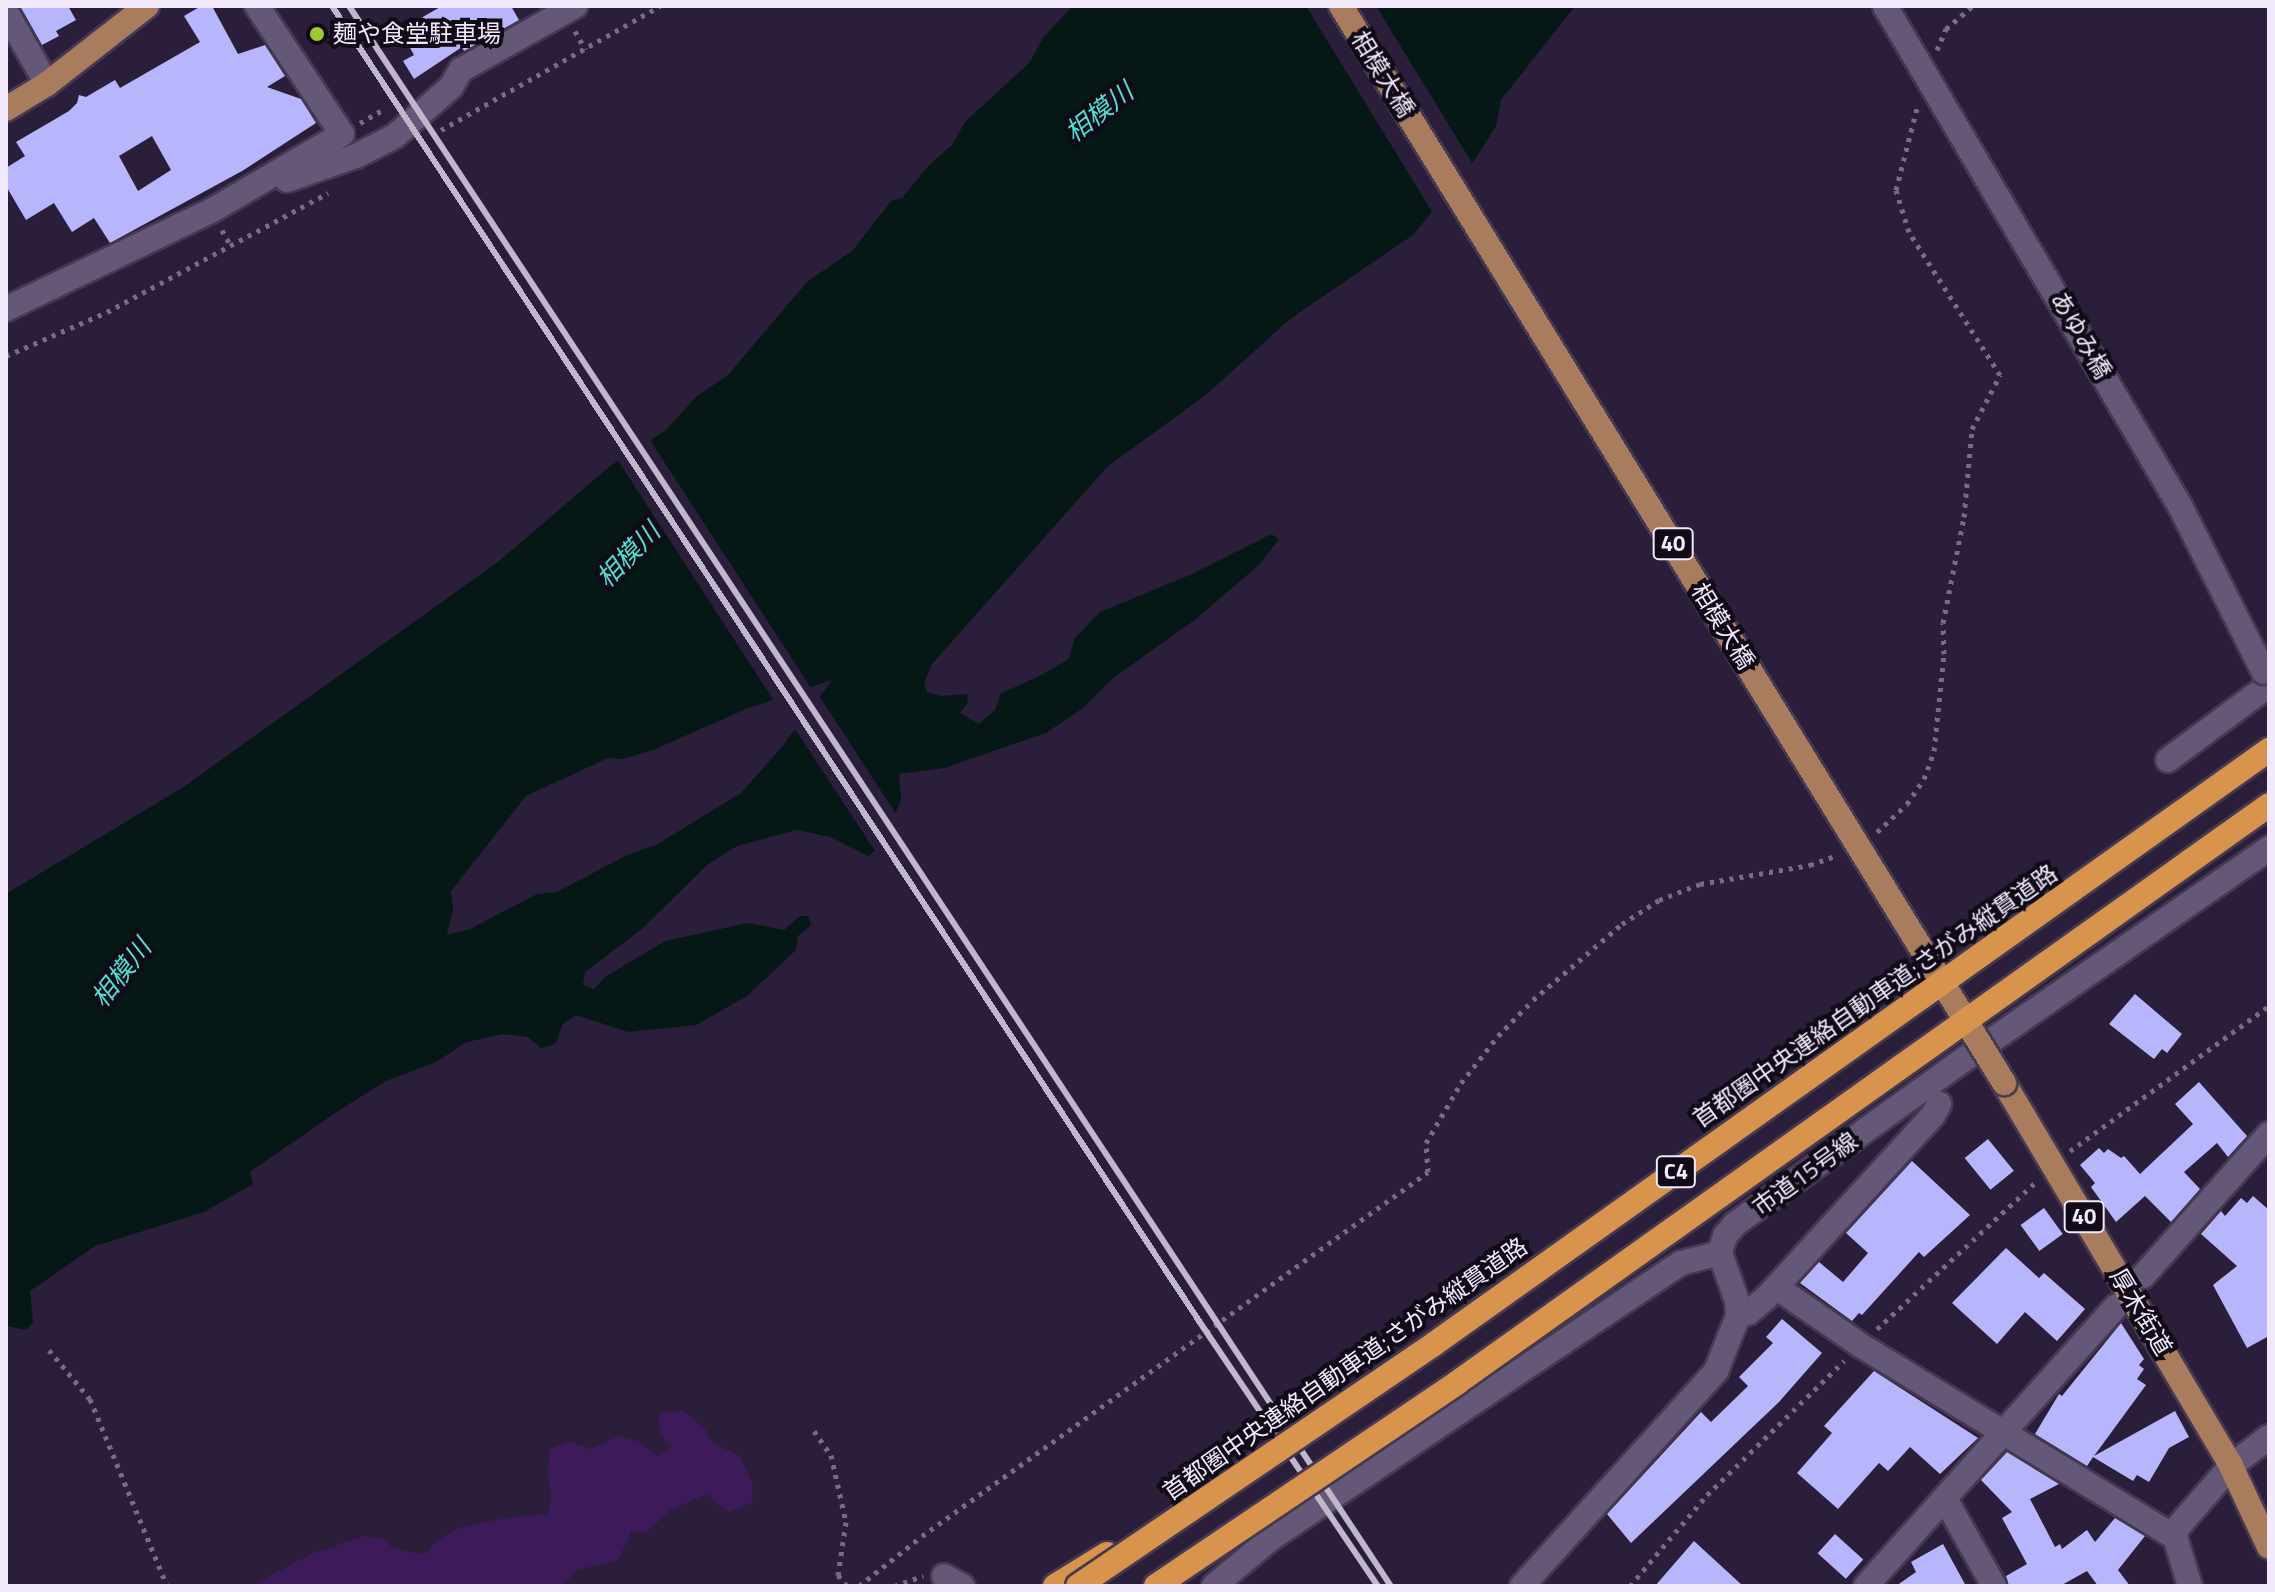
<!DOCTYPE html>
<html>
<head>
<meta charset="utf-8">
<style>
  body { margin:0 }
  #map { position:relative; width:2275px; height:1592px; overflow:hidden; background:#2b1e3a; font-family:"Titillium Web","Noto Sans JP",sans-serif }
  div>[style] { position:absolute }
  .green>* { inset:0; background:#3d1b5a }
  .water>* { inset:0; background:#061815 }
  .pier>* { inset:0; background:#2b1e3a; transform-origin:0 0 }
  .building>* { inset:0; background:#b7b5fb; transform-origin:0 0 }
  .path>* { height:5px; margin-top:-2.5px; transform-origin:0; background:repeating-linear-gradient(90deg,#796d86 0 4px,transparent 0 10px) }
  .roads { filter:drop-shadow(2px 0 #453951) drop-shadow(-2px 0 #453951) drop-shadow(0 2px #453951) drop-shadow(0 -2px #453951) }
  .minor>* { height:24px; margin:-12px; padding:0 12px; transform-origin:12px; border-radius:12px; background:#655777 }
  .major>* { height:24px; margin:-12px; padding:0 12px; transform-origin:12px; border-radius:12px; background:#aa7c5e }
  .highway>* { height:24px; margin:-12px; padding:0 12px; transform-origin:12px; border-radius:12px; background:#d8944d }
  .rail>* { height:6px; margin:-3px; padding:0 3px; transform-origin:3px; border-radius:3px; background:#c1b7cd }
  .bridges { filter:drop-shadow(2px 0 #453951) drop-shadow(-2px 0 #453951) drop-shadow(0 2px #453951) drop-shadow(0 -2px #453951) }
  .minor-bridge>* { height:24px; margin:-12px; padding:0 12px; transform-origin:12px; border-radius:12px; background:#655777 }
  .major-bridge>* { height:24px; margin:-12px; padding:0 12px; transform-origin:12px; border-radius:12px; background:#aa7c5e }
  .highway-bridge>* { height:24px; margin:-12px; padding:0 12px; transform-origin:12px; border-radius:12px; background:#d8944d }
  .dots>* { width:22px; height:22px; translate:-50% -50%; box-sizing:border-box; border:4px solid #110b18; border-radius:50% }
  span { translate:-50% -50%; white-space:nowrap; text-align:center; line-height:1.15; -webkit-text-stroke:8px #110b18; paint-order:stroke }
  .shield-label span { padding:2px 6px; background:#110b18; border:2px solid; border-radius:6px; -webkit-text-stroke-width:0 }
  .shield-label { font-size:22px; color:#f2e9fd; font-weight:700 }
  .poi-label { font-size:24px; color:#f2e9fd }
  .left { translate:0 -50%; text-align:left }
  .street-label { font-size:24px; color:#f2e9fd }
  .water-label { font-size:26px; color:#52dfd0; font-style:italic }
  .frame { position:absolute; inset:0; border:8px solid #f2e9fd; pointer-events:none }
</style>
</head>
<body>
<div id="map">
  <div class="green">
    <div style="clip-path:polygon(682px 1410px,706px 1430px,713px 1444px,739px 1455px,753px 1484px,752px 1502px,728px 1512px,707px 1494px,670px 1510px,646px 1533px,631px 1532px,618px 1560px,577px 1570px,562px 1586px,251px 1586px,311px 1554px,364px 1536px,383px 1539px,393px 1548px,419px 1554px,427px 1553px,432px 1544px,457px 1529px,504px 1518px,547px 1514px,552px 1497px,547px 1474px,550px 1449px,568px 1441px,590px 1449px,619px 1436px,640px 1442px,656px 1456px,672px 1448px,660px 1433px,659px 1414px)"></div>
  </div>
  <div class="water">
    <div style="clip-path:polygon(evenodd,1073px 6px,1575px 6px,1501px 100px,1496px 126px,1476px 158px,1413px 235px,1290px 319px,1207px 394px,1107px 467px,932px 664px,924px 683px,927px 692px,941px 696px,967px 694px,968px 702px,960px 713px,979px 724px,995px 710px,1001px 693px,1036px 678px,1069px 659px,1074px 639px,1100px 612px,1192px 574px,1271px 534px,1279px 539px,1260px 564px,1196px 619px,1112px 679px,1083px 708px,1046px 733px,944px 768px,899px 774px,901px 800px,882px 846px,868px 856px,830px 837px,797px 830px,737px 846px,707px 865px,642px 929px,585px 972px,583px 985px,594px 989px,605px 977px,665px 941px,748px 923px,784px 930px,800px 916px,808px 916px,811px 925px,798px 936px,796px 950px,747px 996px,696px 1025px,628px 1032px,576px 1015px,563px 1024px,555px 1044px,541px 1048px,528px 1037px,503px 1034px,467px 1042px,436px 1062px,386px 1081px,338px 1111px,250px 1172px,253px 1184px,204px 1212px,95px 1246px,30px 1291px,33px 1322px,26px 1330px,6px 1326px,6px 894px,185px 786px,499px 561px,610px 466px,665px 431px,696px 397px,728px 375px,807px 282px,853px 250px,891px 201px,902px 198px,929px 165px,952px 145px,965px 122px,1030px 62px,1044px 36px,1073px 6px,832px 680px,782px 747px,741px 793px,656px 845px,625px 856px,557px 892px,537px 894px,470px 929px,447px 935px,453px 909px,451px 891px,526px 796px,608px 758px,623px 759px,653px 750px,746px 709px,832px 680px)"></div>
  </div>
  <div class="pier">
    <div style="clip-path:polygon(1306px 6px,1376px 6px,1474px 166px,1434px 215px)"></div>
    <div style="left:648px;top:437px;width:303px;height:38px;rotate:57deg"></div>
    <div style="clip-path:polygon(818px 694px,898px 817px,886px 847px,877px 854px,793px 726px)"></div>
  </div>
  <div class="building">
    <div style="clip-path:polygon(20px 6px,68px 6px,76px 20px,56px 31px,59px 36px,42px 45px)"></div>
    <div style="clip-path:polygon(evenodd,201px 6px,212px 6px,238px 54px,265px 45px,285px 76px,267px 87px,301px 99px,316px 123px,242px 171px,110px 243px,94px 218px,72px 232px,54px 203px,26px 220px,6px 186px,6px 168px,25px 156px,16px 142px,69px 111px,77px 103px,79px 95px,86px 97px,115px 80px,120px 88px,200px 42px,184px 16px,201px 6px,152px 136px,171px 170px,138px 191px,119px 156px,152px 136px)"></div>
    <div style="clip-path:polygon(442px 6px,511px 6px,519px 20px,464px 51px,462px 47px,414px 79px,403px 61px,414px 55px,400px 30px)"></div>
    <div style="clip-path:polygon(2135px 994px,2182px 1034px,2167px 1053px,2162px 1049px,2154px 1059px,2109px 1024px)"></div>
    <div style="clip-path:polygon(2199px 1082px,2247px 1136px,2228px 1157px,2217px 1143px,2184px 1172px,2200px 1189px,2171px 1222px,2145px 1196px,2116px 1222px,2091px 1187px,2095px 1183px,2080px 1165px,2099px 1148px,2104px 1153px,2108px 1149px,2121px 1158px,2124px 1156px,2140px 1174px,2193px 1124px,2175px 1104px)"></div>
    <div style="left:1988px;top:1139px;width:41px;height:30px;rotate:51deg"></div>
    <div style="clip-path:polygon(1912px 1161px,1970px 1215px,1924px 1257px,1919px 1252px,1862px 1315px,1859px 1313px,1852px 1321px,1800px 1283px,1819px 1262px,1843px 1282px,1868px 1253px,1846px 1233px)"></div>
    <div style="clip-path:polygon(2253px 1196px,2269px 1210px,2269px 1336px,2247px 1348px,2213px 1285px,2237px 1266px,2201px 1234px,2221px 1211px,2225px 1216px,2241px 1198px,2247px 1203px)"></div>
    <div style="left:2044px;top:1208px;width:32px;height:29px;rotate:54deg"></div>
    <div style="clip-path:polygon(2006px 1248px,2039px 1278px,2044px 1273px,2085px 1309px,2057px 1341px,2025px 1312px,1997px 1344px,1952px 1303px)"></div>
    <div style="clip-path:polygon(1782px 1319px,1822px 1353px,1779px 1402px,1631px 1543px,1607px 1514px,1701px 1412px,1711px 1422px,1748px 1386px,1739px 1377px,1773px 1343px,1766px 1337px)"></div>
    <div style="clip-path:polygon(2121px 1323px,2144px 1359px,2139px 1365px,2144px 1369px,2137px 1379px,2146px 1385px,2094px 1456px,2175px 1411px,2189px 1437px,2169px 1448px,2149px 1482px,2137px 1475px,2133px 1481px,2093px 1457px,2087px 1466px,2035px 1434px,2059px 1394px,2062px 1396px)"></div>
    <div style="clip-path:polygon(1874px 1371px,1978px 1438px,1940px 1474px,1910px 1447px,1888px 1471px,1879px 1463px,1838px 1509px,1797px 1473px,1832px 1433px,1824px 1426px)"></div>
    <div style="clip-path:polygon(2007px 1452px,2059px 1484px,2030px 1499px,2055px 1547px,2060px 1544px,2062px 1549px,2087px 1530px,2095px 1542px,2115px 1518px,2145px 1536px,2118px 1570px,2130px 1586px,2098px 1586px,2087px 1571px,2060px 1586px,2009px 1586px,2006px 1576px,2027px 1564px,2002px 1518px,2012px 1512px,1981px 1480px)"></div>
    <div style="left:1835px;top:1534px;width:38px;height:26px;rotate:42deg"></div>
    <div style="clip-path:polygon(1694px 1541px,1743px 1586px,1655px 1586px)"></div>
    <div style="clip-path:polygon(1943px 1544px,1966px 1586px,1896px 1586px,1916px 1572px,1911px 1562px)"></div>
  </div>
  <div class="path">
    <div style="left:575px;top:31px;width:21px;rotate:61deg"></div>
    <div style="left:1937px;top:50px;width:23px;rotate:-67deg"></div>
    <div style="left:1946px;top:29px;width:35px;rotate:-41deg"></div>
    <div style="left:360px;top:123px;width:30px;rotate:-30deg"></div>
    <div style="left:441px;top:130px;width:252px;rotate:-29.5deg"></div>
    <div style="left:222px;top:230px;width:18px;rotate:61deg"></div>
    <div style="left:6px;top:356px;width:110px;rotate:-23.5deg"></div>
    <div style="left:107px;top:312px;width:251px;rotate:-28.3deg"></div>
    <div style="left:1877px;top:832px;width:41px;rotate:-43deg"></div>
    <div style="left:1907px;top:804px;width:30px;rotate:-56deg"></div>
    <div style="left:1924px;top:779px;width:30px;rotate:-70deg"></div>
    <div style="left:1934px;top:751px;width:98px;rotate:-84.1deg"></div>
    <div style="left:1944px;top:654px;width:31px;rotate:-92deg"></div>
    <div style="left:1943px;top:623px;width:108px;rotate:-78.8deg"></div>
    <div style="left:1964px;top:517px;width:88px;rotate:-84.8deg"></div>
    <div style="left:1972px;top:429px;width:61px;rotate:-62.6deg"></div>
    <div style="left:2000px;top:375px;width:169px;rotate:-122.5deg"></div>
    <div style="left:1909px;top:232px;width:44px;rotate:-107.2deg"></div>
    <div style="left:1896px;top:190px;width:85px;rotate:-75.6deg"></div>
    <div style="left:2070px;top:1151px;width:246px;rotate:-36.1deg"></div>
    <div style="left:1877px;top:1329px;width:218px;rotate:-42.8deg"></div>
    <div style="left:49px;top:1350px;width:64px;rotate:50.1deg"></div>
    <div style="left:90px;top:1399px;width:202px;rotate:67.6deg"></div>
    <div style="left:814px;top:1431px;width:29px;rotate:55deg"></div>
    <div style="left:831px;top:1455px;width:69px;rotate:77.4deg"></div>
    <div style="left:846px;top:1522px;width:54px;rotate:98.6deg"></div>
    <div style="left:838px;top:1575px;width:14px;rotate:51deg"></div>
    <div style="left:859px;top:1586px;width:80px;rotate:-38.4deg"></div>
    <div style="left:922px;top:1536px;width:623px;rotate:-35.73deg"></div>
    <div style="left:1428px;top:1172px;width:29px;rotate:-94deg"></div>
    <div style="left:1426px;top:1143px;width:69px;rotate:-59.7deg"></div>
    <div style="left:1461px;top:1083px;width:60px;rotate:-51.8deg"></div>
    <div style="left:1498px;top:1036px;width:50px;rotate:-45.8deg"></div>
    <div style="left:1533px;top:1000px;width:117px;rotate:-40.5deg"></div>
    <div style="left:1622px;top:924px;width:44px;rotate:-33deg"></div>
    <div style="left:1659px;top:900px;width:44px;rotate:-21.3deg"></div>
    <div style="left:1700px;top:884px;width:112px;rotate:-9.8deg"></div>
    <div style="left:1810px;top:865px;width:29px;rotate:-20deg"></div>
    <div style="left:894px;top:1586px;width:31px;rotate:-19deg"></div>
    <div style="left:1630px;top:1586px;width:119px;rotate:-49.8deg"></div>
    <div style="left:1707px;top:1495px;width:192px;rotate:-44.4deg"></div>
  </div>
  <div class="roads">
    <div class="minor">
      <div style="left:6px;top:12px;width:83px;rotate:60.3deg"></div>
      <div style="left:287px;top:180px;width:73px;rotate:-19.2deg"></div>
      <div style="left:356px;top:156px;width:44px;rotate:-27.1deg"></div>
      <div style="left:395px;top:136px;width:74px;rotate:-41.2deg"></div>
      <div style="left:451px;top:87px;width:20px;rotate:-60deg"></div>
      <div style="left:461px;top:70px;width:131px;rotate:-29.3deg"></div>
      <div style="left:6px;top:309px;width:227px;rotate:-25.6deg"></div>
      <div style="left:211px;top:211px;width:152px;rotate:-30.4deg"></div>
      <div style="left:342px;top:134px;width:154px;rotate:-123.6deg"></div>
      <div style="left:2168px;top:760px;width:126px;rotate:-36.6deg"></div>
      <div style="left:2143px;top:1276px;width:190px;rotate:-48.4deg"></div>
      <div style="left:1776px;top:1287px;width:102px;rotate:34.6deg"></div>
      <div style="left:1860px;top:1345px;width:369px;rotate:31.4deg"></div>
      <div style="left:1738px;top:1316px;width:10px;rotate:-17deg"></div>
      <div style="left:1748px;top:1313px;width:23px;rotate:-40deg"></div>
      <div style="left:1766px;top:1298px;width:248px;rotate:-47.6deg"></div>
      <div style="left:1933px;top:1115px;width:13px;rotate:-61deg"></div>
      <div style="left:1945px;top:1499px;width:100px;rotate:60.6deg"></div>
      <div style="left:944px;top:1576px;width:21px;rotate:29deg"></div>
      <div style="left:1214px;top:1586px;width:73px;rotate:-40deg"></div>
      <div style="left:1270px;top:1539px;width:495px;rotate:-33.9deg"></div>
      <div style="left:1681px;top:1263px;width:40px;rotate:-14.4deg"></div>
      <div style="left:1522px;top:1586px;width:290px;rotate:-47.9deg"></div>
      <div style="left:1716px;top:1371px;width:59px;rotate:-68.2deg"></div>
      <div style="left:1738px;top:1316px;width:15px;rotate:-94deg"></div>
      <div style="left:1737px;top:1301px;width:51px;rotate:-109.5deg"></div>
      <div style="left:1720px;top:1253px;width:18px;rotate:-74deg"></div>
      <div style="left:1725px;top:1236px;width:16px;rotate:-50deg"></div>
      <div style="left:1735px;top:1224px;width:272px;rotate:-35.7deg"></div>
      <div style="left:1956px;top:1065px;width:381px;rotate:-34.7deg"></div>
      <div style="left:1866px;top:1586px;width:375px;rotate:-48.2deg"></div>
      <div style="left:2190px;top:1586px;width:51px;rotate:-107deg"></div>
      <div style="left:2175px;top:1537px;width:9px;rotate:-77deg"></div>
      <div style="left:2177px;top:1528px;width:82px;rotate:-48.9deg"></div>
      <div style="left:2231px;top:1466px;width:48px;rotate:-37.3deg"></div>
    </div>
    <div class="major">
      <div style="left:6px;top:109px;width:48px;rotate:-31.4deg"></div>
      <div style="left:47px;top:84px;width:127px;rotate:-38deg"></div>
      <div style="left:2004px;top:1083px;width:445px;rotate:59.3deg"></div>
      <div style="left:2231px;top:1466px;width:89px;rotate:64.9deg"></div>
    </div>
    <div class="highway">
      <div style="left:1055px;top:1586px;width:61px;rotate:-31.6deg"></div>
    </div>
  </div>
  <div class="rail">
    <div style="left:332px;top:6px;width:1575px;rotate:56.6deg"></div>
    <div style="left:1199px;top:1321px;width:320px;rotate:56deg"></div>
    <div style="left:349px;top:6px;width:1893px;rotate:56.6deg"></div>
  </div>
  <div class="bridges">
    <div class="minor-bridge">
      <div style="left:1885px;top:6px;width:581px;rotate:59.46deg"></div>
      <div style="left:2180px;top:506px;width:186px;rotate:63.2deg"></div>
    </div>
    <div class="major-bridge">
      <div style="left:1341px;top:6px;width:1265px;rotate:58.38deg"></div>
    </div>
    <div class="highway-bridge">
      <div style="left:1078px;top:1586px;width:430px;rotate:-34.2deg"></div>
      <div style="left:1434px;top:1344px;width:1025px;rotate:-35.43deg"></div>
      <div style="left:1156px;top:1586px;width:364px;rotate:-34deg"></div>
      <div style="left:1458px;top:1382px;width:995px;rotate:-35.43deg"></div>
    </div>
  </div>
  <div class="dots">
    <div style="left:317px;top:34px;background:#9dca30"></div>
  </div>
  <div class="shield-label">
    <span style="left:1673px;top:544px">40</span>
    <span style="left:1676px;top:1172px">C4</span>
    <span style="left:2084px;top:1217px">40</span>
  </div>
  <div class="poi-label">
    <span class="left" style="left:333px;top:34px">麺や食堂駐車場</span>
  </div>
  <div class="street-label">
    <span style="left:1383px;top:74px;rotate:58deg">相模大橋</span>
    <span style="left:2081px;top:335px;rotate:60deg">あゆみ橋</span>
    <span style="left:1723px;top:626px;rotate:58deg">相模大橋</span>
    <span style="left:1875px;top:996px;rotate:-35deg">首都圏中央連絡自動車道;さがみ縦貫道路</span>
    <span style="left:1805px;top:1174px;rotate:-36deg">市道15号線</span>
    <span style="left:2141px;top:1312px;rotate:59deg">厚木街道</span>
    <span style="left:1345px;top:1369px;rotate:-35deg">首都圏中央連絡自動車道;さがみ縦貫道路</span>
  </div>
  <div class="water-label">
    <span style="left:1099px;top:112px;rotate:-38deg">相模川</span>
    <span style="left:628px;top:555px;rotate:-46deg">相模川</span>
    <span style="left:121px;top:973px;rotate:-52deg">相模川</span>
  </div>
  <div class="frame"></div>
</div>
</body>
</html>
